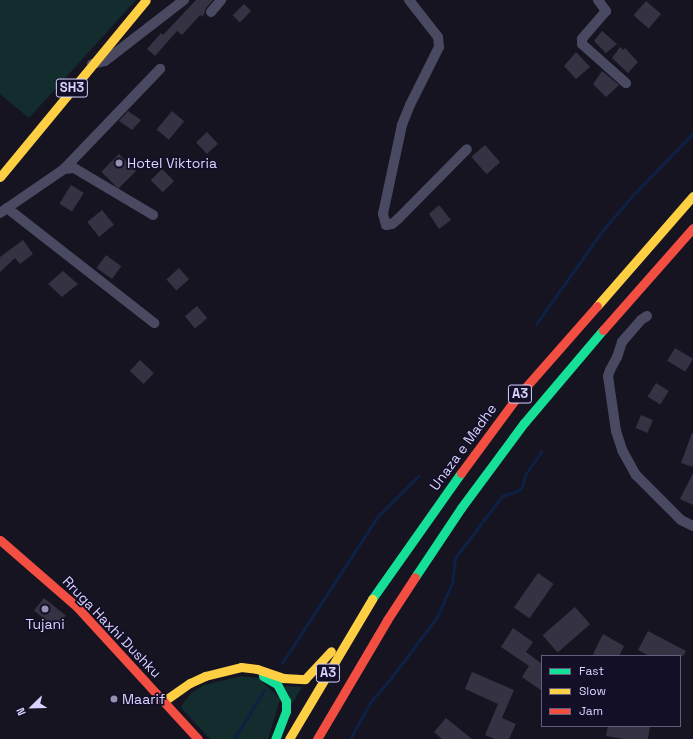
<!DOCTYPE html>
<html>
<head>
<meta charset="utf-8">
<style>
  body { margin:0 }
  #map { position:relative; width:693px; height:739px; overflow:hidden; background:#161421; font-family:"Space Grotesk",sans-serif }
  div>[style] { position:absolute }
  .green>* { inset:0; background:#132c2d }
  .stream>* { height:3px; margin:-1.5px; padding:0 1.5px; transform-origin:1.5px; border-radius:1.5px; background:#0d2144 }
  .building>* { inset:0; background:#343243; transform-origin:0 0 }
  .street>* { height:10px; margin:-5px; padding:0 5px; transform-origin:5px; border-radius:5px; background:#4a4962 }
  .fast>* { height:9px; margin:-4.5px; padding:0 4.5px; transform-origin:4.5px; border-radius:4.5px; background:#16e098 }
  .slow>* { height:9px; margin:-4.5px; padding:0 4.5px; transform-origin:4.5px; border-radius:4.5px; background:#ffcf43 }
  .jam>* { height:9px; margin:-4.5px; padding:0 4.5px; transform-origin:4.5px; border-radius:4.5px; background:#f24e42 }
  .dots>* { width:11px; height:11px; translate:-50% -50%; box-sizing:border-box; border:2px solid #130f26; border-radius:50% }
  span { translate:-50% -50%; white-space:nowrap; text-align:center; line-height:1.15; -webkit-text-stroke:3.5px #130f26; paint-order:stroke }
  .shield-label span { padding:1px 3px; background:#130f26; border:1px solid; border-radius:3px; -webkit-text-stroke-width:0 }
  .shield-label { font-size:13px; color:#d9d4ff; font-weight:700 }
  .poi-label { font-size:14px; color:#d9d4ff }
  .left { translate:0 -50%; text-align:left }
  .street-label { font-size:14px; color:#d9d4ff }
  .legend { position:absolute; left:541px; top:655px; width:140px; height:72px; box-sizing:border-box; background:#130f26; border:1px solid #625e7d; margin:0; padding:5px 7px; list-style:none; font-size:12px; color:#d9d4ff }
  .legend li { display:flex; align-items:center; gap:8px; height:20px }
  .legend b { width:20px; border:1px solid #625e7d }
  .north { position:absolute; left:12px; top:687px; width:40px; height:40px; -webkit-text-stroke:3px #130f26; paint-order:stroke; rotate:247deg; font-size:11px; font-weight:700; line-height:16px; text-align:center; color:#d9d4ff }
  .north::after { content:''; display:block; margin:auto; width:14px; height:18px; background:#d9d4ff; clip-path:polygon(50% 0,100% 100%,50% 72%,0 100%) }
</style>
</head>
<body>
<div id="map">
  <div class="green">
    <div style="clip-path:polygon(0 0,136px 0,29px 118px,0 94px)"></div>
    <div style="clip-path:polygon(241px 676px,259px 678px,280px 699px,268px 739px,210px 739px,182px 709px,182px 705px,191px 693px,204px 685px)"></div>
    <div style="clip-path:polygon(284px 686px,302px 687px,292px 704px)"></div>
  </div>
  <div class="stream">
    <div style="left:536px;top:324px;width:114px;rotate:-54.6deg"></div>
    <div style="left:602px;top:231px;width:48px;rotate:-49.3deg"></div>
    <div style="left:633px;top:195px;width:86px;rotate:-45.9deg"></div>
    <div style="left:282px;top:663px;width:176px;rotate:-56.9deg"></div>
    <div style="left:378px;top:516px;width:57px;rotate:-45deg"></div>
    <div style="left:234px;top:739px;width:57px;rotate:-58.5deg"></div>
    <div style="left:350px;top:739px;width:43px;rotate:-61.1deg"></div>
    <div style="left:371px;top:701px;width:30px;rotate:-49deg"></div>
    <div style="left:391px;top:678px;width:76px;rotate:-53deg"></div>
    <div style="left:437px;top:617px;width:37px;rotate:-66deg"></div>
    <div style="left:452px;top:583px;width:25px;rotate:-83deg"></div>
    <div style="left:455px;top:558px;width:78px;rotate:-52.8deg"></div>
    <div style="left:502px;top:496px;width:18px;rotate:-19deg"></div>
    <div style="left:519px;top:490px;width:4px;rotate:-45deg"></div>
    <div style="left:522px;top:487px;width:12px;rotate:-76deg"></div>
    <div style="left:525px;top:475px;width:29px;rotate:-55deg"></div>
  </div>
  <div class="building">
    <div style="clip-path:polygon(196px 0,213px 0,206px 8px,203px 17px,200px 15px,182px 35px,177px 31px,155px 56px,147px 49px,161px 33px,163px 35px)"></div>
    <div style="left:646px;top:1px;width:20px;height:19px;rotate:41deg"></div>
    <div style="left:244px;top:4px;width:10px;height:16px;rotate:45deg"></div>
    <div style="clip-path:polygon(602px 31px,617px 44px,606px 53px,594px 41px)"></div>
    <div style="clip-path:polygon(620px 47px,623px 50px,625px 48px,638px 62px,628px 73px,612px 58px)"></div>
    <div style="clip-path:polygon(576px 52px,590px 67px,576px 79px,564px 66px)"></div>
    <div style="clip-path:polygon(602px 71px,619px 85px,606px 97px,593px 84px)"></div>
    <div style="clip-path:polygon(128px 111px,141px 120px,132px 130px,119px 121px)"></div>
    <div style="left:172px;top:111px;width:16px;height:24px;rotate:40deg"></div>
    <div style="left:207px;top:132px;width:16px;height:15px;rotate:47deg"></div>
    <div style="left:485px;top:145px;width:23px;height:18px;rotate:49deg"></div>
    <div style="left:119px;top:154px;width:24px;height:25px;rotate:45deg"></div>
    <div style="left:162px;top:169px;width:17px;height:16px;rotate:45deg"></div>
    <div style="left:71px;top:185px;width:15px;height:22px;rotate:32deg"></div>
    <div style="clip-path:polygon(439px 205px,451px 220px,439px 229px,429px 214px)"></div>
    <div style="left:102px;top:210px;width:19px;height:19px;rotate:51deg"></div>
    <div style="clip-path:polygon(23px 240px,33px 254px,20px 264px,15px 258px,0 272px,0 257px)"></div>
    <div style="left:106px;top:255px;width:19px;height:16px;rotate:36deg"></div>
    <div style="left:179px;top:268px;width:15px;height:17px;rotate:48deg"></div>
    <div style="clip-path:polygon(63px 271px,78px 284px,62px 297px,48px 284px)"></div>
    <div style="left:197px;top:306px;width:16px;height:16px;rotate:50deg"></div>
    <div style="left:675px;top:348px;width:21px;height:15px;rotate:31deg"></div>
    <div style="left:140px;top:360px;width:19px;height:15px;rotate:43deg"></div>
    <div style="left:656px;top:383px;width:15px;height:16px;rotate:32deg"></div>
    <div style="left:641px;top:415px;width:13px;height:14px;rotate:23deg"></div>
    <div style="clip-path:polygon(692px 433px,693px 434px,693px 467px,681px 463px)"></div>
    <div style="clip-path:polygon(693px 473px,693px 505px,680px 499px)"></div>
    <div style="left:538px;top:573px;width:19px;height:42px;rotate:35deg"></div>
    <div style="left:44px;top:598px;width:28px;height:16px;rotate:39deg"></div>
    <div style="left:575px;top:607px;width:23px;height:43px;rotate:49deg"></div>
    <div style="clip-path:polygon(513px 628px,533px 642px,526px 652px,542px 664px,542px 691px,522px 677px,529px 666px,501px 647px)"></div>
    <div style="clip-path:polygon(648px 631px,686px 651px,683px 656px,649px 656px,638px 650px)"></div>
    <div style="clip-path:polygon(603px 634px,624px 646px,619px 656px,597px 656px,593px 654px)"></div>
    <div style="clip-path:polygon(472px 672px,514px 690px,502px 718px,516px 724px,509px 739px,495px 739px,485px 735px,498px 704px,465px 689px)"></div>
    <div style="clip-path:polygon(446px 718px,472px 739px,442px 739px,434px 732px)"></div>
    <div style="clip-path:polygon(608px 726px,650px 726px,648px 739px,624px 739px,606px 736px)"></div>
  </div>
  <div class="street">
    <div style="left:409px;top:0;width:47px;rotate:51.9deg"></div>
    <div style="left:438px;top:37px;width:10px;rotate:84deg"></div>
    <div style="left:439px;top:47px;width:65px;rotate:116.6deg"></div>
    <div style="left:410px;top:105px;width:22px;rotate:112deg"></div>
    <div style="left:402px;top:125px;width:91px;rotate:102.1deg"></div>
    <div style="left:383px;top:214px;width:11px;rotate:75deg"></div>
    <div style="left:386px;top:225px;width:6px;rotate:-9deg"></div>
    <div style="left:392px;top:224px;width:8px;rotate:-40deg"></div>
    <div style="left:398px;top:219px;width:98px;rotate:-45.4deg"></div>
    <div style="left:598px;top:0;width:14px;rotate:54deg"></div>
    <div style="left:606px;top:11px;width:37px;rotate:131deg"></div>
    <div style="left:582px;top:39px;width:5px;rotate:90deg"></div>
    <div style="left:582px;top:44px;width:59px;rotate:41.6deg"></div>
    <div style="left:211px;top:12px;width:16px;rotate:-50deg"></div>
    <div style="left:92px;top:64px;width:13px;rotate:-13deg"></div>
    <div style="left:105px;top:61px;width:100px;rotate:-37.7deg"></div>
    <div style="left:64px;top:169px;width:139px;rotate:-46.2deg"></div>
    <div style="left:7px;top:208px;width:187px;rotate:38deg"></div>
    <div style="left:0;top:213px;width:78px;rotate:-34.5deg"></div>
    <div style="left:64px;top:169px;width:10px;rotate:-6deg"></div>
    <div style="left:74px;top:168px;width:92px;rotate:30.7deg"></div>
    <div style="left:647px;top:316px;width:7px;rotate:146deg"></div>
    <div style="left:641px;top:320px;width:29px;rotate:131deg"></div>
    <div style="left:622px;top:342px;width:16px;rotate:108deg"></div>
    <div style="left:617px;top:357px;width:15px;rotate:118deg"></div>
    <div style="left:610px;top:370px;width:6px;rotate:108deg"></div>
    <div style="left:608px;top:376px;width:56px;rotate:81.7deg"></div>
    <div style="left:616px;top:431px;width:20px;rotate:72deg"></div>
    <div style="left:622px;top:450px;width:29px;rotate:61deg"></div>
    <div style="left:636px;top:475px;width:64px;rotate:45deg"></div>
    <div style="left:681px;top:520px;width:13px;rotate:27deg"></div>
  </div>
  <div class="fast">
    <div style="left:415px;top:577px;width:83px;rotate:-56.3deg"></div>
    <div style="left:461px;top:508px;width:106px;rotate:-53.5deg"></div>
    <div style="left:524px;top:423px;width:122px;rotate:-49.7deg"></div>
    <div style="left:372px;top:599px;width:154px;rotate:-54.8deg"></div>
    <div style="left:263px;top:676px;width:16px;rotate:30deg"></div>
    <div style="left:277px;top:684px;width:19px;rotate:62deg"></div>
    <div style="left:286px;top:701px;width:10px;rotate:90deg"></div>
    <div style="left:286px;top:711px;width:30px;rotate:111deg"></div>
  </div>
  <div class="slow">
    <div style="left:0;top:177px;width:229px;rotate:-50.5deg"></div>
    <div style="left:597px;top:306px;width:146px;rotate:-48.9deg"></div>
    <div style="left:164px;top:701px;width:32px;rotate:-35deg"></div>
    <div style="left:190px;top:683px;width:17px;rotate:-25deg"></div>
    <div style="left:205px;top:676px;width:37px;rotate:-14deg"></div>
    <div style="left:241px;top:667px;width:16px;rotate:7deg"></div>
    <div style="left:257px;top:669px;width:28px;rotate:19deg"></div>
    <div style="left:283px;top:678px;width:22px;rotate:3deg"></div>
    <div style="left:305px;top:679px;width:38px;rotate:-47deg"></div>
    <div style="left:289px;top:739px;width:163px;rotate:-59.3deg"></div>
  </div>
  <div class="jam">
    <div style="left:603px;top:330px;width:136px;rotate:-48.6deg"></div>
    <div style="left:461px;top:473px;width:94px;rotate:-53.6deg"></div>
    <div style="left:517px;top:397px;width:121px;rotate:-48.7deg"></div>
    <div style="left:0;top:540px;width:102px;rotate:41deg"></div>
    <div style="left:77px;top:607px;width:179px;rotate:47.5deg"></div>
    <div style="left:317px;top:739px;width:138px;rotate:-59.5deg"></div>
    <div style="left:387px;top:620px;width:51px;rotate:-56.9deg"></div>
  </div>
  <div class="dots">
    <div style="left:119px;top:163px;background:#9591b1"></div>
    <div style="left:45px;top:609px;background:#9591b1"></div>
    <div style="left:114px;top:699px;background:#9591b1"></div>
  </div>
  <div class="shield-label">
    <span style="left:72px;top:88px">SH3</span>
    <span style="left:520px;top:394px">A3</span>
    <span style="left:328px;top:673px">A3</span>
  </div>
  <div class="poi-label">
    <span class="left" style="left:127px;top:163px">Hotel Viktoria</span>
    <span style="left:45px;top:624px">Tujani</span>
    <span class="left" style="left:122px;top:699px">Maarif</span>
  </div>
  <div class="street-label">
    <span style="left:463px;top:447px;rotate:-54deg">Unaza e Madhe</span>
    <span style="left:112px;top:627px;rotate:46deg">Rruga Haxhi Dushku</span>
  </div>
  <ul class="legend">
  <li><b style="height:5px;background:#16e098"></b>Fast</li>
  <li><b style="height:5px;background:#ffcf43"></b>Slow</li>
  <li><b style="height:5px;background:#f24e42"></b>Jam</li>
  </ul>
  <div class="north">N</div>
</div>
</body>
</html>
